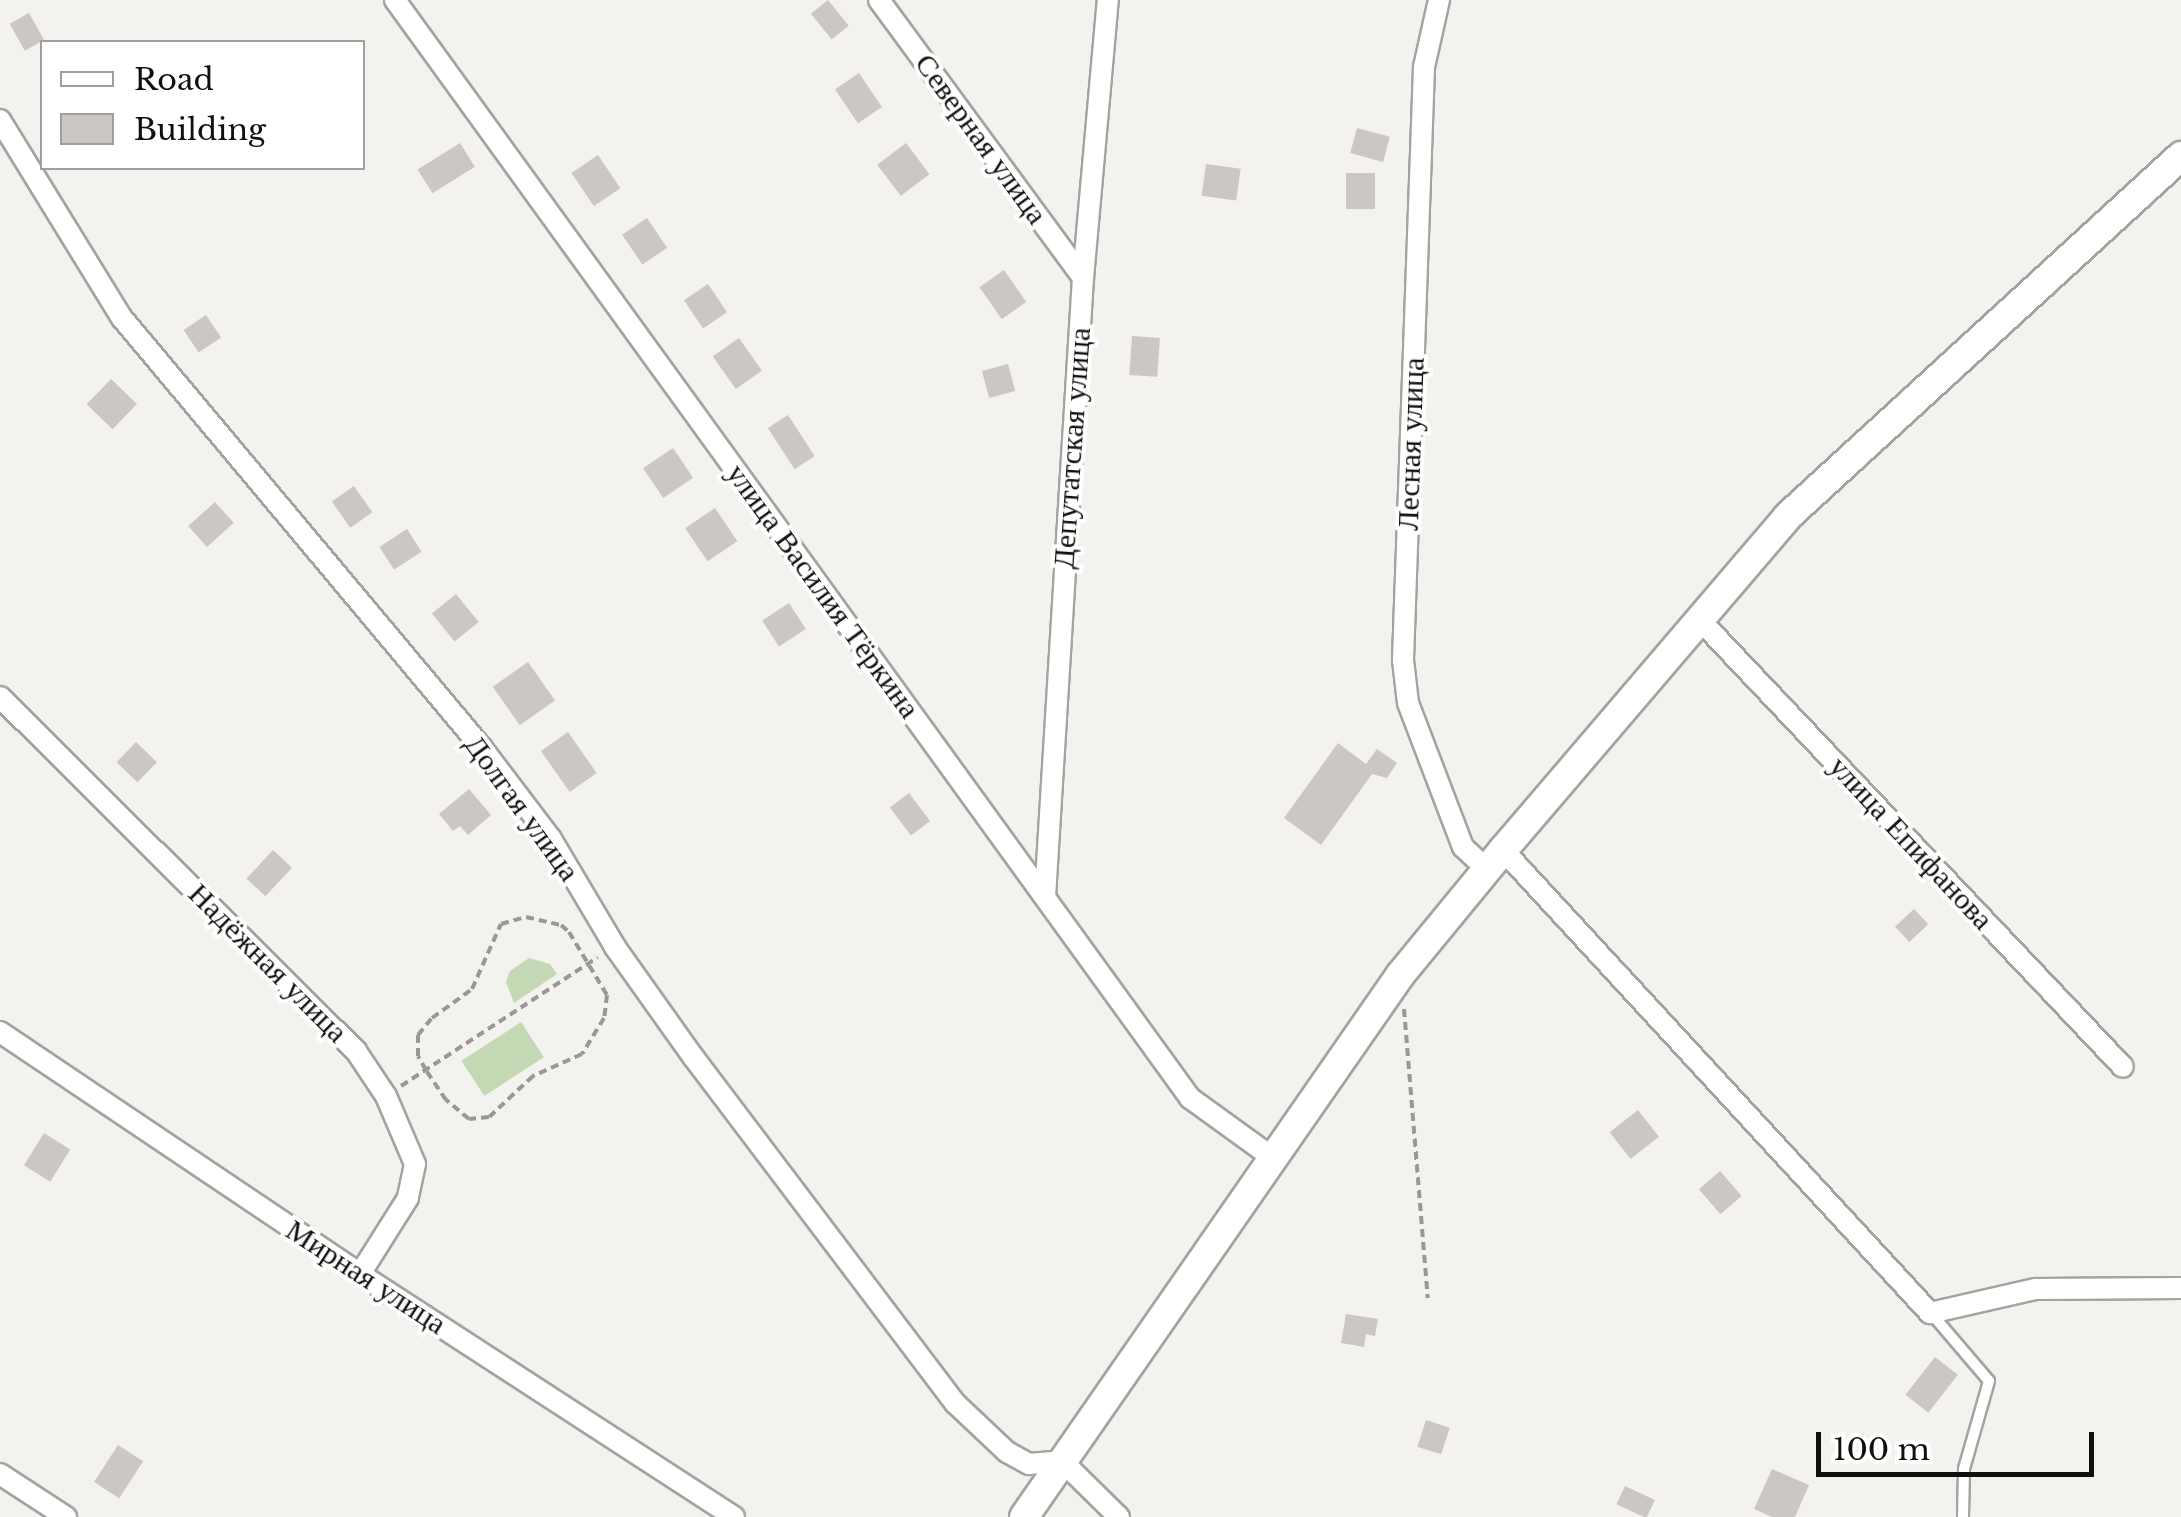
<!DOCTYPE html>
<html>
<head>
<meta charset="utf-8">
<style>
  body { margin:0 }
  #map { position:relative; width:2181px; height:1517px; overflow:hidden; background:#f3f2ee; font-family:"Libre Baskerville",serif }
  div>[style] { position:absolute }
  .green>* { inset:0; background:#c4d9b3; transform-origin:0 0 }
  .building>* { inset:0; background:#cbc7c4; transform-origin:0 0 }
  .path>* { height:4px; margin-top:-2px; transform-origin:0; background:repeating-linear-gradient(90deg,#999895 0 8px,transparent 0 13px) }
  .roads { filter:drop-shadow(2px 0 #a4a39f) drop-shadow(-2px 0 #a4a39f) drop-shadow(0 2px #a4a39f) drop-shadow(0 -2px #a4a39f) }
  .lane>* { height:10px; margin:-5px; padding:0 5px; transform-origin:5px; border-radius:5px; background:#fff }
  .street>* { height:20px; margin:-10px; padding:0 10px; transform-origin:10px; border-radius:10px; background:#fff }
  .secondary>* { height:28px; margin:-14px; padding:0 14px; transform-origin:14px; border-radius:14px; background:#fff }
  span { translate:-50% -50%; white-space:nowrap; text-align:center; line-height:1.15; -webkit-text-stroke:8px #fff; paint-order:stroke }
  .street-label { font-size:30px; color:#11100f }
  .legend { position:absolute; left:40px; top:40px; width:325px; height:130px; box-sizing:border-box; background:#fff; border:2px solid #a09f9f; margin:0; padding:12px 18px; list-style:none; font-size:30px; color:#11100f }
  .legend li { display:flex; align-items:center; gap:20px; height:50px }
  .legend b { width:50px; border:2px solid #a09f9f }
  .scale { position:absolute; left:1816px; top:1432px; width:278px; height:45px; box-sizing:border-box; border:5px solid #11100f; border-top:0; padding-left:12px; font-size:30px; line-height:35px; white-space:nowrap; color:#11100f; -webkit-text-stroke:8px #fff; paint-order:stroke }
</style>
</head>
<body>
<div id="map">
  <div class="green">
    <div style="clip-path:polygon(529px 958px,550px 964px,557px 974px,514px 1003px,506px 982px,510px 971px)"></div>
    <div style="left:521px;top:1022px;width:42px;height:71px;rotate:57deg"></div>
  </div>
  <div class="building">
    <div style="left:828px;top:0;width:33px;height:22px;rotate:51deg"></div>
    <div style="left:29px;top:13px;width:31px;height:22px;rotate:61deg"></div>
    <div style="left:859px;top:73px;width:41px;height:29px;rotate:56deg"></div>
    <div style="left:1357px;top:128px;width:34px;height:26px;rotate:15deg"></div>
    <div style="left:460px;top:143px;width:28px;height:50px;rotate:58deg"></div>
    <div style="left:906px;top:143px;width:39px;height:36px;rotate:53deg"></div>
    <div style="left:598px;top:155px;width:40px;height:32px;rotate:56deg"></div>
    <div style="left:1206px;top:164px;width:35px;height:32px;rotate:8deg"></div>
    <div style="left:1346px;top:173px;width:29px;height:36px"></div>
    <div style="left:647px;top:218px;width:36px;height:30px;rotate:56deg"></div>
    <div style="left:1004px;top:270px;width:39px;height:30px;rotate:55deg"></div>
    <div style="left:708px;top:284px;width:34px;height:29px;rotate:56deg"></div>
    <div style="left:206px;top:315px;width:27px;height:27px;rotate:56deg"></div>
    <div style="left:1132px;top:336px;width:28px;height:39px;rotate:4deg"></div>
    <div style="left:739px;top:338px;width:40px;height:32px;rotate:55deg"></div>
    <div style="left:1008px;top:364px;width:28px;height:27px;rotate:75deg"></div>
    <div style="left:111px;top:379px;width:36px;height:35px;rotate:44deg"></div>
    <div style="left:788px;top:415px;width:49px;height:24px;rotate:57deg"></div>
    <div style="left:673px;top:448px;width:36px;height:36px;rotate:56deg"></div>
    <div style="left:354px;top:486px;width:32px;height:27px;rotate:55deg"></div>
    <div style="left:215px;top:502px;width:28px;height:36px;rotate:48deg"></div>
    <div style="left:715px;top:508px;width:40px;height:36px;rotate:56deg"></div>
    <div style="left:407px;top:529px;width:27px;height:33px;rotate:57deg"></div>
    <div style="left:456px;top:594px;width:36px;height:31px;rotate:51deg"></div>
    <div style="left:789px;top:603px;width:31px;height:32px;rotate:57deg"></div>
    <div style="left:528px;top:662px;width:47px;height:43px;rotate:55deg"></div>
    <div style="left:568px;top:732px;width:50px;height:33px;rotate:55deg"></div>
    <div style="left:136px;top:742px;width:29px;height:28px;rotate:44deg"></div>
    <div style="clip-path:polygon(1338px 743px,1366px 764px,1377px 749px,1397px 763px,1387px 778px,1372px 774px,1321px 845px,1284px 818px)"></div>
    <div style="clip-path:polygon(469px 789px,491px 815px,468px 835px,460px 826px,453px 831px,439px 814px)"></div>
    <div style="left:909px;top:793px;width:35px;height:24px;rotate:53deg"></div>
    <div style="left:273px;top:850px;width:26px;height:39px;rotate:43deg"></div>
    <div style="left:1914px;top:909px;width:21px;height:26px;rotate:47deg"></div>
    <div style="left:1638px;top:1110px;width:34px;height:36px;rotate:52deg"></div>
    <div style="left:44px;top:1133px;width:31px;height:38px;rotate:32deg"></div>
    <div style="left:1720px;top:1171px;width:33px;height:28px;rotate:49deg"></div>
    <div style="clip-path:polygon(1346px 1314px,1378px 1319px,1375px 1336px,1366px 1334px,1364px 1347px,1341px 1343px)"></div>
    <div style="left:1935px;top:1357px;width:29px;height:48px;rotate:38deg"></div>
    <div style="left:1426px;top:1420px;width:25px;height:28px;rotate:18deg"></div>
    <div style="left:118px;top:1445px;width:30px;height:44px;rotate:33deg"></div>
    <div style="clip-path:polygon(1772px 1469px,1809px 1485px,1795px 1517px,1772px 1517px,1754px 1509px)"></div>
    <div style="left:1625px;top:1486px;width:33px;height:20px;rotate:25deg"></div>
  </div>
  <div class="path">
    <div style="left:526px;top:917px;width:36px;rotate:13deg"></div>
    <div style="left:561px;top:925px;width:11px;rotate:41deg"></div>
    <div style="left:569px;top:932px;width:74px;rotate:58.9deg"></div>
    <div style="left:607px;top:995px;width:23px;rotate:97deg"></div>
    <div style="left:604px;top:1018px;width:42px;rotate:121.4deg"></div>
    <div style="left:582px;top:1054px;width:54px;rotate:155.8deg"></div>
    <div style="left:533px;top:1076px;width:60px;rotate:137deg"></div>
    <div style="left:489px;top:1117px;width:20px;rotate:174deg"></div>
    <div style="left:469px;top:1119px;width:30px;rotate:-140deg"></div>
    <div style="left:446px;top:1100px;width:36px;rotate:-124deg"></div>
    <div style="left:426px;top:1070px;width:16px;rotate:-120deg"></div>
    <div style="left:418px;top:1056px;width:21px;rotate:-90deg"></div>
    <div style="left:418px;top:1035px;width:22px;rotate:-51deg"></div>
    <div style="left:432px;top:1018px;width:49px;rotate:-35.9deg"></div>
    <div style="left:472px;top:989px;width:71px;rotate:-66deg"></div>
    <div style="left:501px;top:924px;width:26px;rotate:-16deg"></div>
    <div style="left:1404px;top:1009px;width:290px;rotate:85.3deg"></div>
    <div style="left:401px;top:1086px;width:235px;rotate:-33.2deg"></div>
  </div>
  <div class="roads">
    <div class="lane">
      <div style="left:1931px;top:1313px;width:89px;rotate:49.5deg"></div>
      <div style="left:1989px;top:1381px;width:91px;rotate:105.9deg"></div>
      <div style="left:1964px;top:1469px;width:48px;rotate:91.2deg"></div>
    </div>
    <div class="street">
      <div style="left:395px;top:0;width:1356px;rotate:54.09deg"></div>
      <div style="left:1190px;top:1098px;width:102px;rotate:35.9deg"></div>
      <div style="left:879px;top:0;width:345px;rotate:53.7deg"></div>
      <div style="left:1439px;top:0;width:69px;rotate:102.6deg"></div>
      <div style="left:1424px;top:67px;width:593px;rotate:92.03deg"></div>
      <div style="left:1403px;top:660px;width:43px;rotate:83.4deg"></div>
      <div style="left:1408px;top:703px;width:154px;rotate:69.1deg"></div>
      <div style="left:1463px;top:847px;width:33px;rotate:43deg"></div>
      <div style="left:0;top:120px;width:233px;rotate:58.4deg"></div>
      <div style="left:122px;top:318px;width:561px;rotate:50.06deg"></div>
      <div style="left:482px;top:748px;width:114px;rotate:52.8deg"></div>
      <div style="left:551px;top:839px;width:126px;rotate:59.3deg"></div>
      <div style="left:615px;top:947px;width:136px;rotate:54.6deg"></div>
      <div style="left:694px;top:1058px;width:433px;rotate:52.9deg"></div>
      <div style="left:955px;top:1403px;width:71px;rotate:43.3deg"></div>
      <div style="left:1007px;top:1452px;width:25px;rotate:29deg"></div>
      <div style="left:1029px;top:1464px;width:33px;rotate:-5deg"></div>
      <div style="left:1062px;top:1461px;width:80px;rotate:44.5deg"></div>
      <div style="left:1700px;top:620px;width:615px;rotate:46.58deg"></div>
      <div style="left:0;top:697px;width:502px;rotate:44.84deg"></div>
      <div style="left:356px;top:1051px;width:54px;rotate:56.3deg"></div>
      <div style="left:386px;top:1096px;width:74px;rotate:66.9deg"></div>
      <div style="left:415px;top:1164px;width:35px;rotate:102deg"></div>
      <div style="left:408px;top:1198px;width:90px;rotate:122.3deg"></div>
      <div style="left:1503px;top:850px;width:630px;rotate:47.32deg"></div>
      <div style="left:1930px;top:1313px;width:109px;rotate:-12.8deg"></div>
      <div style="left:2036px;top:1289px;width:145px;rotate:-0.4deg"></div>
      <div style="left:1045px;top:897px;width:620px;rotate:-86.49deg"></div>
      <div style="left:1083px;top:278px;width:279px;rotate:-84.9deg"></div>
      <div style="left:0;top:1032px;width:434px;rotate:33.9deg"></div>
      <div style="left:360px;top:1274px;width:446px;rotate:33deg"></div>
      <div style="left:0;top:1474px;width:79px;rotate:33.1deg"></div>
    </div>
    <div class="secondary">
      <div style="left:1024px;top:1517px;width:661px;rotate:-55.23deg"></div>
      <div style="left:1401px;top:974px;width:161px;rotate:-50.6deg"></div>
      <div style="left:1503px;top:850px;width:439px;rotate:-49.5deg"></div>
      <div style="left:1788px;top:516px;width:533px;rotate:-42.49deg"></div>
    </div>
  </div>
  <div class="street-label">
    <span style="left:981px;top:139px;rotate:54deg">Северная улица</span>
    <span style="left:1411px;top:444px;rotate:-88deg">Лесная улица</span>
    <span style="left:1072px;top:448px;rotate:-86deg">Депутатская улица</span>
    <span style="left:823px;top:591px;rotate:54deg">улица Василия Тёркина</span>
    <span style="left:522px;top:808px;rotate:54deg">Долгая улица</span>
    <span style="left:1911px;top:843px;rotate:47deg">улица Епифанова</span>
    <span style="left:268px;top:963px;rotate:45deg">Надёжная улица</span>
    <span style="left:366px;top:1277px;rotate:33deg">Мирная улица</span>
  </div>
  <ul class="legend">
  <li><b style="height:12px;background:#fff"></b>Road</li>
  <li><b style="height:28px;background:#cbc7c4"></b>Building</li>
  </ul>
  <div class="scale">100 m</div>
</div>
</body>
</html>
